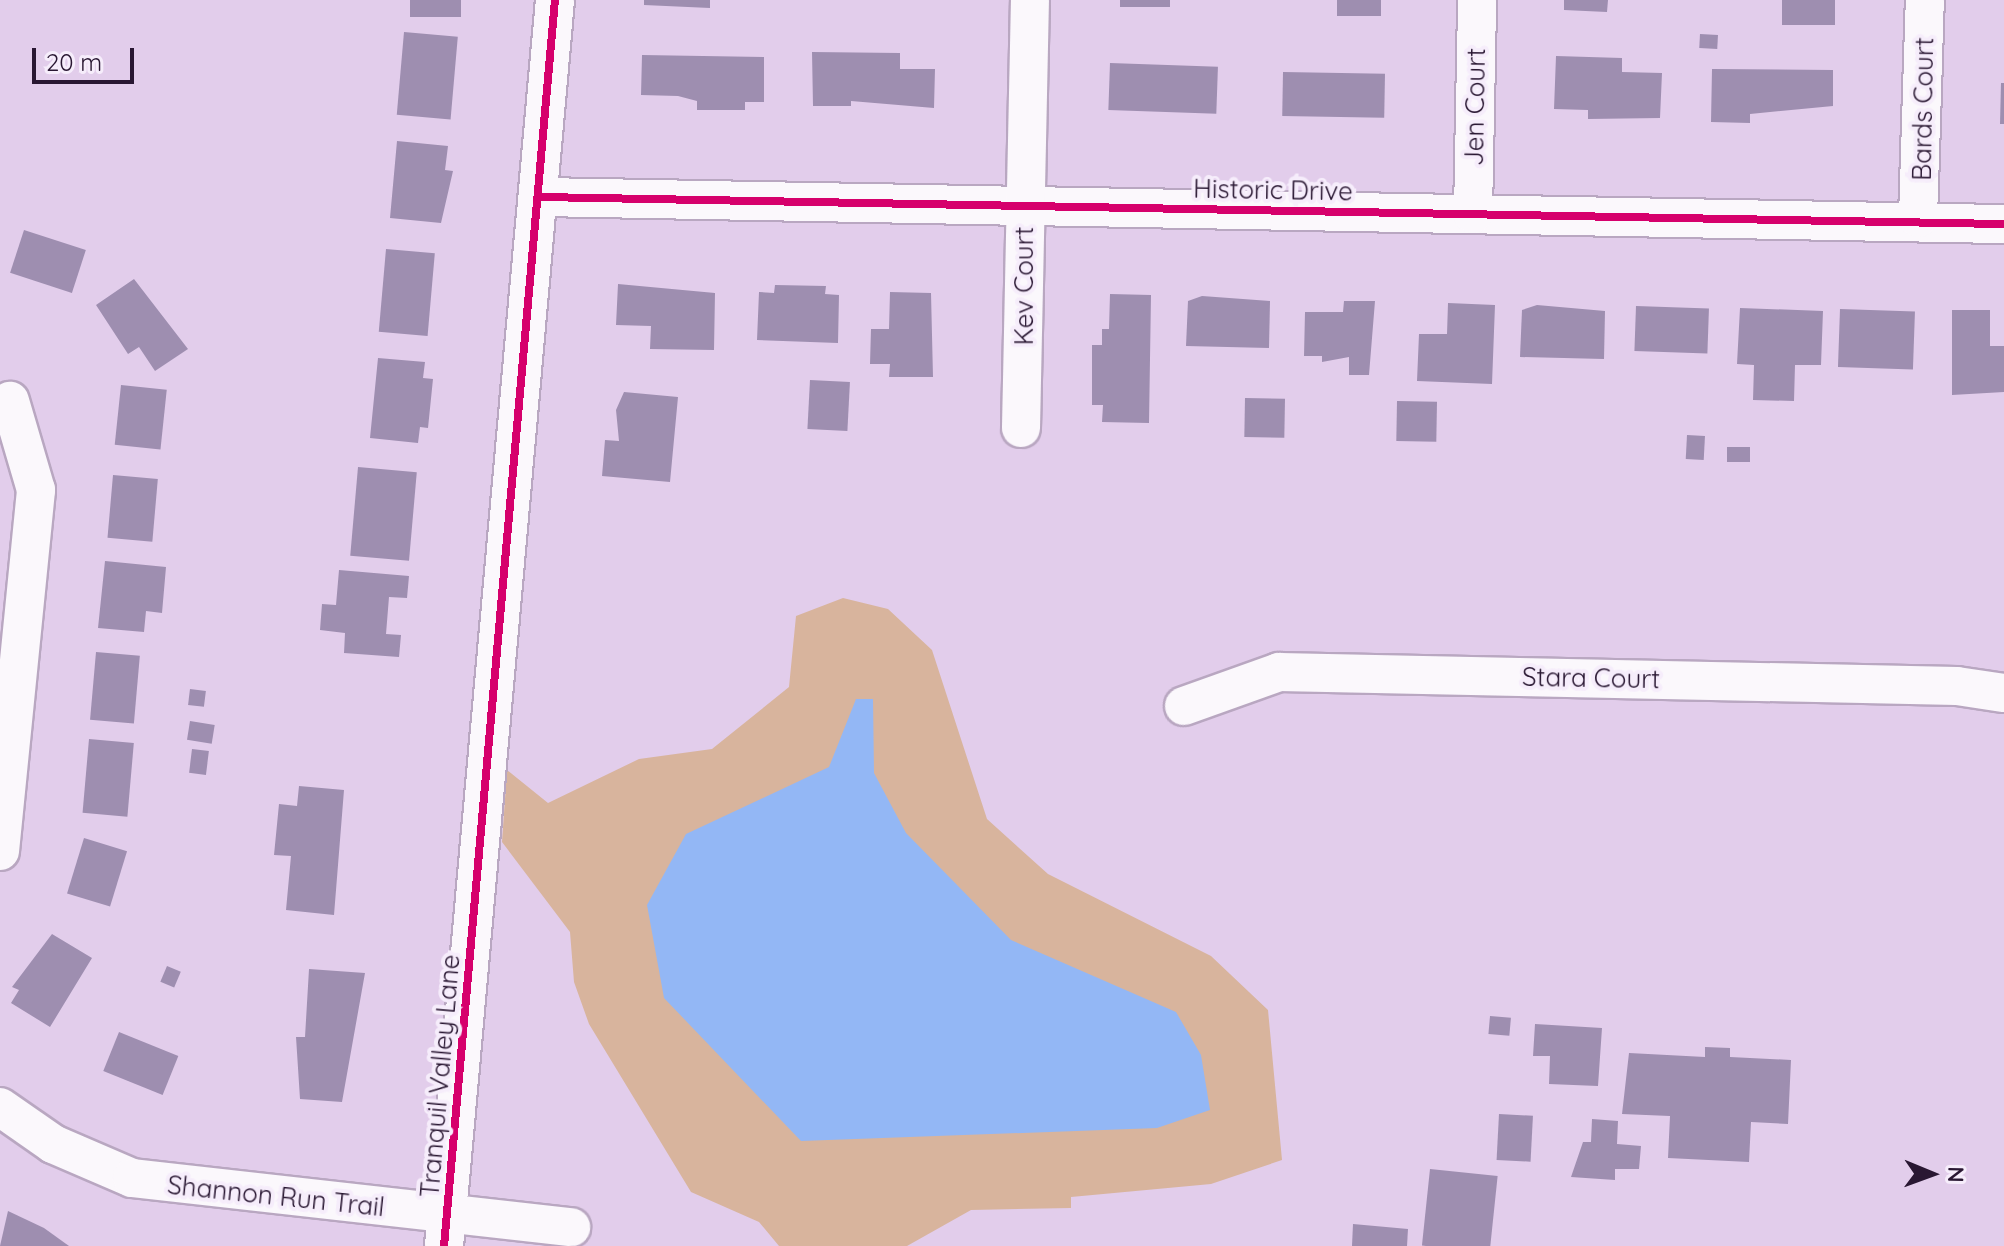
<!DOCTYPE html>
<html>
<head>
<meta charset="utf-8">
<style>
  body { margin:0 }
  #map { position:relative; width:2004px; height:1246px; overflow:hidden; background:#e2cdeb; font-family:Quicksand,sans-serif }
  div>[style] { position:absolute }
  .green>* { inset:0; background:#d8b49d }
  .water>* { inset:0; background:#93b7f5 }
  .building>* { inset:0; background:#9e8eb0; transform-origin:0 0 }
  .roads { filter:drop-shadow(2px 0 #b9a7c1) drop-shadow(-2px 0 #b9a7c1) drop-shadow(0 2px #b9a7c1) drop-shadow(0 -2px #b9a7c1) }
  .street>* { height:38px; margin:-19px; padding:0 19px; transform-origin:19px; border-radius:19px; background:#fbf8fc }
  .cycleway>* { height:8px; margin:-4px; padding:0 4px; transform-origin:4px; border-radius:4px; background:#d6006c }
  span { translate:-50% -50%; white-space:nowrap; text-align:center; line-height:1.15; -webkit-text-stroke:8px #f6edfb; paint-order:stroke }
  .street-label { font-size:26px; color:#291732 }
  .north { position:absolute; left:1892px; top:1134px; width:80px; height:80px; -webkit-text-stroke:6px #f6edfb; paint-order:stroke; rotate:91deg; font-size:22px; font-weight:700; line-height:32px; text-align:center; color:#291732 }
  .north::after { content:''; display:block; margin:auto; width:28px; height:36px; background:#291732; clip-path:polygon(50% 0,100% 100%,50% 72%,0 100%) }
  .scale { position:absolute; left:32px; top:48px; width:102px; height:36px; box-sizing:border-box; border:4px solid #291732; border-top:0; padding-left:10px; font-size:24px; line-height:28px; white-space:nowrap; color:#291732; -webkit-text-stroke:6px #f6edfb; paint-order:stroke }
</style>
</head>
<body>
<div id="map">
  <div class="green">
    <div style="clip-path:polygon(843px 598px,888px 609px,932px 650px,987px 819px,1048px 874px,1211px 956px,1268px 1010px,1282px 1160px,1211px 1184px,1071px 1197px,1071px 1208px,971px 1210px,907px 1246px,779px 1246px,759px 1222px,691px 1192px,589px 1024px,574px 982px,570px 932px,502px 842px,507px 770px,548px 803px,639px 759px,712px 749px,789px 687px,796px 616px)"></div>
  </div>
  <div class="water">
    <div style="clip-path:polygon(856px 699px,873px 699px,874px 773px,906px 833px,1011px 940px,1176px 1012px,1201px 1055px,1210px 1110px,1157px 1128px,801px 1141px,664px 998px,647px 905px,686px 834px,829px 767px)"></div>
  </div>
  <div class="building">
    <div style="left:410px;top:0;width:51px;height:17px"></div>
    <div style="clip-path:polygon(644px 0,710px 0,710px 8px,644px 5px)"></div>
    <div style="left:1120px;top:0;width:50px;height:7px"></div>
    <div style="left:1337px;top:0;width:44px;height:16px"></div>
    <div style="clip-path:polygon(1564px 0,1608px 0,1607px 12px,1564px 10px)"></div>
    <div style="left:1782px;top:0;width:53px;height:25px"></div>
    <div style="left:404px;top:32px;width:54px;height:83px;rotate:5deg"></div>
    <div style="left:1700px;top:34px;width:18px;height:14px;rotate:3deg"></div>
    <div style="clip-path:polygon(812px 52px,900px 53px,900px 69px,935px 69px,934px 108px,851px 101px,851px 106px,813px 106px)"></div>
    <div style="clip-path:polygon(642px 55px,764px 57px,764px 102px,745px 102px,745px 110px,697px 110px,697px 101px,678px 96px,641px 95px)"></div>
    <div style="clip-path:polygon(1556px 56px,1622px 58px,1622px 72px,1662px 73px,1660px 118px,1588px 119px,1588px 110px,1554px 109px)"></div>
    <div style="left:1110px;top:63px;width:108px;height:47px;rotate:2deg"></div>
    <div style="clip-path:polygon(1712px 69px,1833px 70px,1833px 106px,1750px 114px,1750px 123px,1711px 122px)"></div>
    <div style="left:1283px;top:72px;width:102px;height:44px;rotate:1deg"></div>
    <div style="clip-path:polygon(2001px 83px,2004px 83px,2004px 124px,2000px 124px)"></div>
    <div style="clip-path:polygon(397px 141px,448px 146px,445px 170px,453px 171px,441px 223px,390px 218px)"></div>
    <div style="left:24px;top:230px;width:65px;height:45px;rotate:18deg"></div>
    <div style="left:386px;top:249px;width:49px;height:83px;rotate:5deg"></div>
    <div style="clip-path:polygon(134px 279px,188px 349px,155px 371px,139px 347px,128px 354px,96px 305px)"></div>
    <div style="clip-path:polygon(618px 284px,715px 293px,714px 350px,650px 349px,651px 326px,616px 325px)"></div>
    <div style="clip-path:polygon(775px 285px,826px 286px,825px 294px,839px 295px,838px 343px,757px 340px,759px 292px,774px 293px)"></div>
    <div style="clip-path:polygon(890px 292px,931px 293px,933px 377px,889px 377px,890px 364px,870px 364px,871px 329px,889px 329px)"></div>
    <div style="clip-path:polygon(1110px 294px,1151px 295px,1149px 423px,1102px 422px,1103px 405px,1092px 405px,1092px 345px,1102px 345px,1102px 329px,1109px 329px)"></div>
    <div style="clip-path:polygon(1202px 296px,1270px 301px,1269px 348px,1186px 346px,1188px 301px)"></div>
    <div style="clip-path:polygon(1344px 301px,1375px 301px,1369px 375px,1349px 375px,1349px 357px,1322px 362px,1322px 356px,1304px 356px,1305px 312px,1343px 312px)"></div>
    <div style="clip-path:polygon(1448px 303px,1495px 305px,1492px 384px,1417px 381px,1419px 334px,1447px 334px)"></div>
    <div style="clip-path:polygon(1537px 305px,1605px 311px,1604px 359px,1520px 357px,1522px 310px)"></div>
    <div style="left:1636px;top:306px;width:73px;height:45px;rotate:2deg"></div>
    <div style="clip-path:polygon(1740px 308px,1823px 311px,1821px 365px,1795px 365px,1794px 401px,1753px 400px,1754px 365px,1737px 364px)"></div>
    <div style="left:1840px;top:309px;width:75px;height:58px;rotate:2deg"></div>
    <div style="clip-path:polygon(1952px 310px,1990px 310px,1990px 346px,2004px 346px,2004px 392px,1952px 395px)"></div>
    <div style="clip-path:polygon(378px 358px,425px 362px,423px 378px,433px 379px,428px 428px,420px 427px,418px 443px,370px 438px)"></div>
    <div style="left:810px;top:380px;width:40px;height:49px;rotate:3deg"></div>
    <div style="left:121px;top:385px;width:46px;height:60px;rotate:6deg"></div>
    <div style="clip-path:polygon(624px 392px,678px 397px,670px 482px,602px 476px,605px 440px,619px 441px,616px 410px)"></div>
    <div style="left:1245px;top:398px;width:40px;height:39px;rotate:1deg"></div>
    <div style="left:1397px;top:401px;width:40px;height:40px;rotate:1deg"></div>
    <div style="left:1687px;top:435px;width:18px;height:24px;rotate:3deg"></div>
    <div style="left:1727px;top:447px;width:23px;height:15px"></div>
    <div style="left:358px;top:467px;width:59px;height:89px;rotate:5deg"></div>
    <div style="left:113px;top:475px;width:45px;height:63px;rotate:5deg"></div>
    <div style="clip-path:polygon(105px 561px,166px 567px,162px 613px,146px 611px,144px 632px,98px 628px)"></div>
    <div style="clip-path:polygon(339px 570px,409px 576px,407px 598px,389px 597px,386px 634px,401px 635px,399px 657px,344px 653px,345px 633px,320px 630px,322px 604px,336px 605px)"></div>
    <div style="left:96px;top:652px;width:44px;height:68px;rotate:5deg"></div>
    <div style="left:190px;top:689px;width:16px;height:16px;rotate:7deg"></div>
    <div style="left:190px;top:721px;width:25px;height:19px;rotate:9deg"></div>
    <div style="left:89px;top:739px;width:45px;height:74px;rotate:5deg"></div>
    <div style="left:192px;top:749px;width:17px;height:24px;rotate:7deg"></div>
    <div style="clip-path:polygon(299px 786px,344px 790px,334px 915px,286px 910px,291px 856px,274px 855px,279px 804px,297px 806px)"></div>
    <div style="left:84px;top:838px;width:45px;height:58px;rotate:17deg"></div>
    <div style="clip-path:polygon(52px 934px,92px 958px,50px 1027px,11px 1003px,19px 990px,12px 987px)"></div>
    <div style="left:167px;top:966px;width:15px;height:17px;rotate:23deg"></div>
    <div style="clip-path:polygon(309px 969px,365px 973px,342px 1102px,300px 1099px,296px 1037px,305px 1037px)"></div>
    <div style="left:1490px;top:1016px;width:21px;height:18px;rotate:5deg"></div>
    <div style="clip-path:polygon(1535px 1024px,1602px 1028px,1598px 1086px,1549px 1084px,1550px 1056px,1533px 1056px)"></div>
    <div style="left:119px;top:1032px;width:64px;height:42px;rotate:22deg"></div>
    <div style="clip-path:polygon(1705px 1047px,1730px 1048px,1730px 1057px,1791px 1060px,1788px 1124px,1751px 1122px,1749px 1162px,1668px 1158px,1670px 1116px,1622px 1114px,1629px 1053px,1705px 1057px)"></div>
    <div style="left:1499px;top:1114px;width:34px;height:46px;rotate:3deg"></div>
    <div style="clip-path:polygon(1592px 1119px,1618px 1121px,1617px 1144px,1641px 1146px,1639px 1169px,1615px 1169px,1615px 1180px,1571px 1177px,1583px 1142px,1591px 1142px)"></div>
    <div style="left:1430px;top:1169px;width:68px;height:77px;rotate:6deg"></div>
    <div style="clip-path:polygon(8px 1211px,44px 1228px,69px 1246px,0 1246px)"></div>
    <div style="clip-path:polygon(1353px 1224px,1408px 1229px,1407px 1246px,1352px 1246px)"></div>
  </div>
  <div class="roads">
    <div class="street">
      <div style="left:541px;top:197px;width:1463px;rotate:1.06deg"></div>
      <div style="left:1473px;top:214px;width:214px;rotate:-88.9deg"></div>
      <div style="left:1918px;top:218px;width:218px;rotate:-88.2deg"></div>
      <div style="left:1021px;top:428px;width:428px;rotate:-88.8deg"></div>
      <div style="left:1184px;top:706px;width:101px;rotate:-19.7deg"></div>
      <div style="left:1279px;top:672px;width:678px;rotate:1.18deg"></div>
      <div style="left:1957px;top:686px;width:48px;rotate:8.5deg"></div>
      <div style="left:0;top:851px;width:363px;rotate:-84.3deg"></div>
      <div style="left:36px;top:490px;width:93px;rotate:-106.3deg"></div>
      <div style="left:0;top:1107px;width:65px;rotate:34.9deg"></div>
      <div style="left:53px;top:1144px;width:86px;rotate:23.3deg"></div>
      <div style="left:132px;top:1178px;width:442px;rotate:6.4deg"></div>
      <div style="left:444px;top:1246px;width:1251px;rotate:-84.91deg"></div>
    </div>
  </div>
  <div class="cycleway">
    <div style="left:541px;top:197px;width:1463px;rotate:1.06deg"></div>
    <div style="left:444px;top:1246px;width:1251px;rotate:-84.91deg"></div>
  </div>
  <div class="street-label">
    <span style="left:1475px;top:107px;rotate:-89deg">Jen Court</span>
    <span style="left:1923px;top:109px;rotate:-89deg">Bards Court</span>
    <span style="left:1273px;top:190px;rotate:1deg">Historic Drive</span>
    <span style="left:1024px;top:286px;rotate:-90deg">Kev Court</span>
    <span style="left:1591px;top:678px;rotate:1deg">Stara Court</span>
    <span style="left:440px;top:1076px;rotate:-85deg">Tranquil Valley Lane</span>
    <span style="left:276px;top:1196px;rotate:6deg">Shannon Run Trail</span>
  </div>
  <div class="north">N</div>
  <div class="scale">20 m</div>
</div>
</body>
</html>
